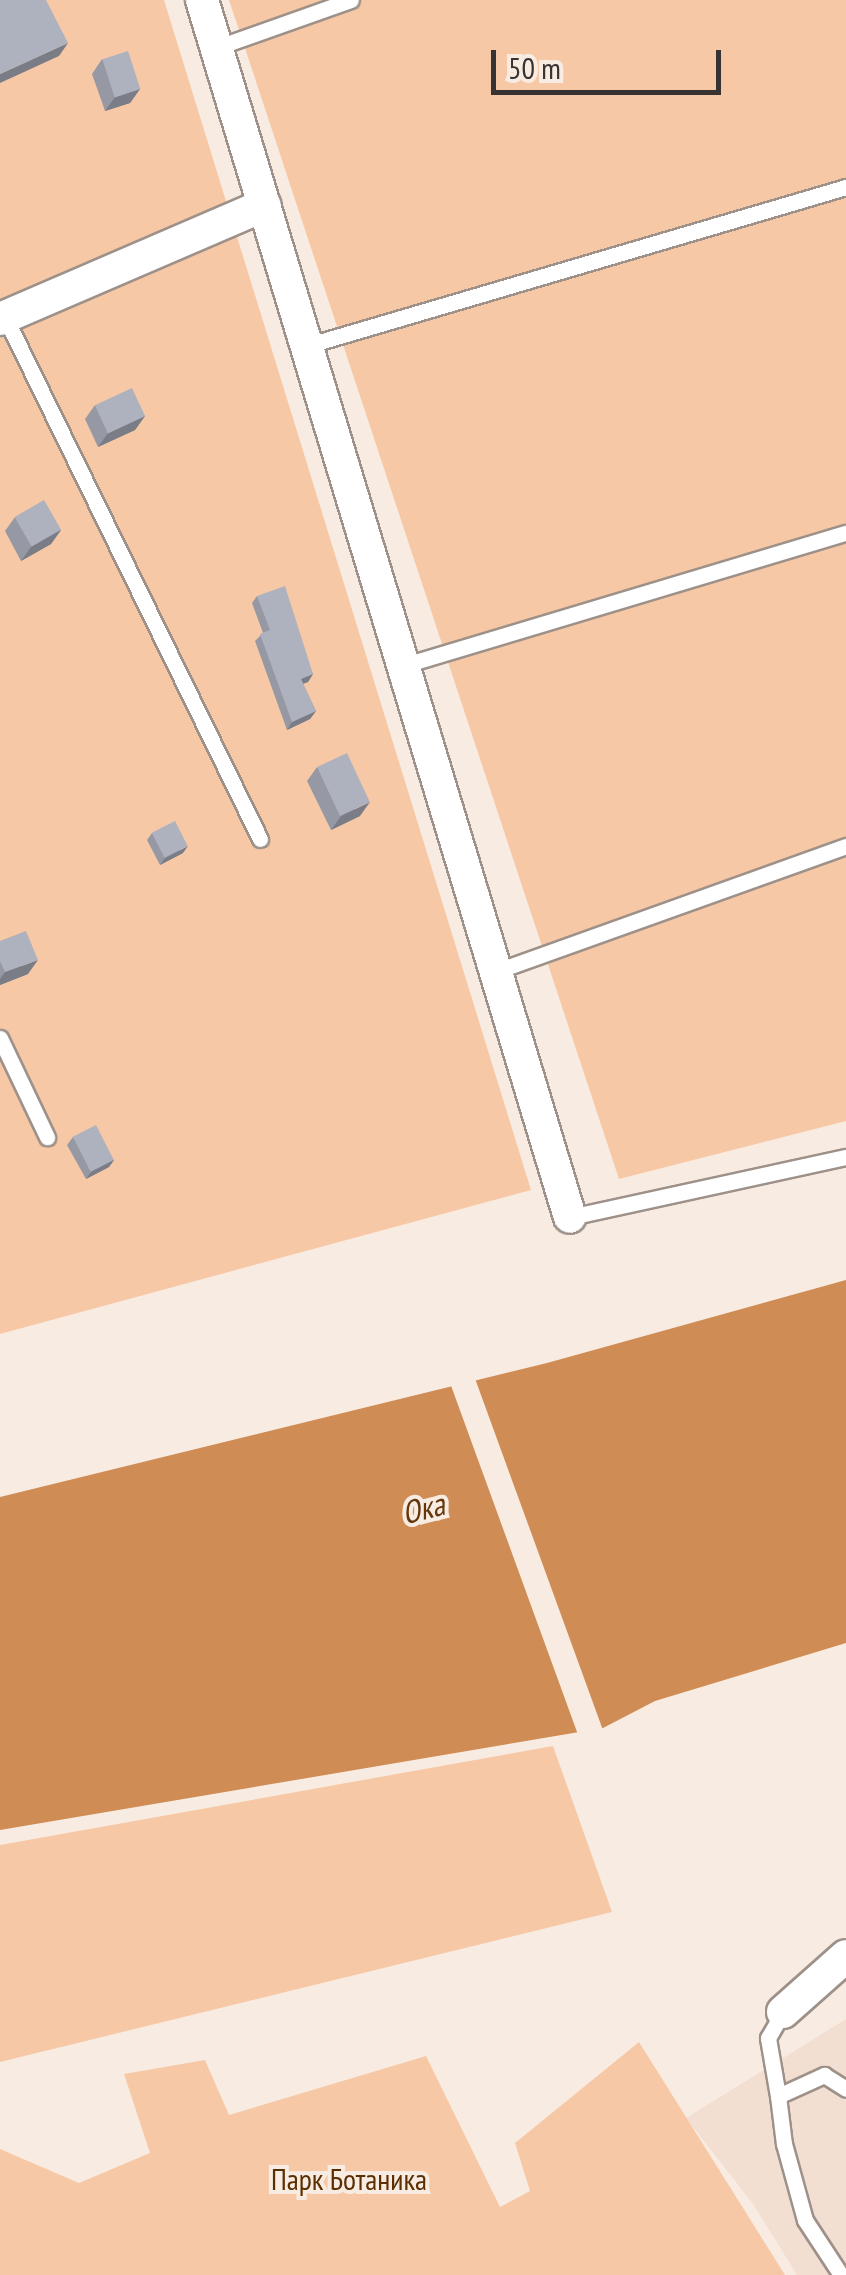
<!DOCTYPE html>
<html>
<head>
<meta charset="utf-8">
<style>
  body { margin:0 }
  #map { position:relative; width:846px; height:2275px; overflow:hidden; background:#f8ece2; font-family:"PT Sans Narrow",sans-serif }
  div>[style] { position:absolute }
  .built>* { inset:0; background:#f3dfd2 }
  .green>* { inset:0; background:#f7c8a6 }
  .water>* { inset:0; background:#d08c55 }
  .pier>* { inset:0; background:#f8ece2; transform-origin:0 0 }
  .roads { filter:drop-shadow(2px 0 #9d9189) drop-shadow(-2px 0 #9d9189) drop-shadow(0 2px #9d9189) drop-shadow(0 -2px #9d9189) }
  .lane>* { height:15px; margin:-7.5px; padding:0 7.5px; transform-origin:7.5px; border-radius:7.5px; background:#fff }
  .street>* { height:32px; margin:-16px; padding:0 16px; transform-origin:16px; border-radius:16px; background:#fff }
  .wall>* { inset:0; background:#9699a4 }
  .shaded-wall>* { inset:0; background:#7a7d86 }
  .building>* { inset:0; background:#aeb2bf; transform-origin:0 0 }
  span { translate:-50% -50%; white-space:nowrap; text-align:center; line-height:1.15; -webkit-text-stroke:8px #f8ece2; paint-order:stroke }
  .park-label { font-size:30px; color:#5c2f02 }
  .water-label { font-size:32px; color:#64360b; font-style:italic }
  .scale { position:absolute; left:491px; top:50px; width:230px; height:45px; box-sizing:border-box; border:5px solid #383330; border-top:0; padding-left:12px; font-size:30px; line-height:35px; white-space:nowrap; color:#383330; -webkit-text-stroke:8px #f8ece2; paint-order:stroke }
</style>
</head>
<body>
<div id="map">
  <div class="built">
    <div style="clip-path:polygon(846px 2019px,846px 2275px,797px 2275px,753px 2204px,686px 2118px)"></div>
  </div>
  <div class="green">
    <div style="clip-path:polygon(0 0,164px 0,531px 1190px,0 1334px)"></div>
    <div style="clip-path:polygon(229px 0,846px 0,846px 1121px,619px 1179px)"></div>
    <div style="clip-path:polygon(553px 1746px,612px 1912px,0 2062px,0 1845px)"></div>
    <div style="clip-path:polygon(639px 2042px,785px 2275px,0 2275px,0 2149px,79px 2183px,150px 2153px,124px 2074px,205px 2060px,229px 2115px,426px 2056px,500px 2207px,530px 2191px,515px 2143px)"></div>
  </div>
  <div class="water">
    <div style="clip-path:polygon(846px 1280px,846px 1643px,655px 1701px,603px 1728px,0 1830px,0 1497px,547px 1363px)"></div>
  </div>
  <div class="pier">
    <div style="left:473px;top:1373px;width:383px;height:25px;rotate:70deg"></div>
  </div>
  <div class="roads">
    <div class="lane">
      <div style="left:218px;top:47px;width:141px;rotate:-19.5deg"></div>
      <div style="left:5px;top:317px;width:581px;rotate:63.96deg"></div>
      <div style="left:309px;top:345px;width:560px;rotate:-16.4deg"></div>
      <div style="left:405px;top:665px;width:460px;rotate:-16.7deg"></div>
      <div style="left:497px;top:971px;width:371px;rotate:-19.7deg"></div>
      <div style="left:0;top:1038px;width:110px;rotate:64.6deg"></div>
      <div style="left:570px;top:1217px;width:282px;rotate:-12.3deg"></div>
      <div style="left:778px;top:2096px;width:59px;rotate:-99.8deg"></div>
      <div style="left:768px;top:2038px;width:30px;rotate:-60deg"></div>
      <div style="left:841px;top:2275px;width:66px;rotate:-123.2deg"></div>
      <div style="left:805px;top:2220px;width:79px;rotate:-105.4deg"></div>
      <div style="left:784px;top:2144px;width:48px;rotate:-97.1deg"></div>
      <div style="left:778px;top:2096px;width:51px;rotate:-24.5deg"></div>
      <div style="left:824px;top:2075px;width:26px;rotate:32deg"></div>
    </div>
    <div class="street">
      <div style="left:202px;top:0;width:1271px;rotate:73.18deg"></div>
      <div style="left:0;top:319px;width:288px;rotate:-23.3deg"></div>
      <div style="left:783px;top:2012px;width:84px;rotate:-41.6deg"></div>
    </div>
  </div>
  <div class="wall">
    <div style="clip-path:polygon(102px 59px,140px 89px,130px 103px,105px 111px,92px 74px)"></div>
    <div style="clip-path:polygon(95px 405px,145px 416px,135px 430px,98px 447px,85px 419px)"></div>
    <div style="clip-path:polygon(15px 517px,61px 530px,51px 544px,21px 561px,5px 531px)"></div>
    <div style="clip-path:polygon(257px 596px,313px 674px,308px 682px,303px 684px,316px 711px,310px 719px,287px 730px,255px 641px,263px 633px,252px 603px)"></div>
    <div style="clip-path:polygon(317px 767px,360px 816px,331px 830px,307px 781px)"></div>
    <div style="clip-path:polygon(152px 833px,183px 853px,160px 865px,147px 840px)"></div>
    <div style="clip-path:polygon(0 941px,28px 974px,0 985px)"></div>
    <div style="clip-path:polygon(73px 1137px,114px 1160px,109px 1167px,86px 1179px,67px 1145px)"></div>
  </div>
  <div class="shaded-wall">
    <div style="clip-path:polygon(68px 43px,59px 56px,0 83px,0 74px)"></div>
    <div style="clip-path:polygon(140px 89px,130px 103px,105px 111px,115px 97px)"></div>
    <div style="clip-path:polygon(145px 416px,135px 430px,98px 447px,108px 433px)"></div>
    <div style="clip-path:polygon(61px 530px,51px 544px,21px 561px,31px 547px)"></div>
    <div style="clip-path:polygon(313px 674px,308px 682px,296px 686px,301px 679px)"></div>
    <div style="clip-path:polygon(316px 711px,310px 719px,287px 730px,292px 722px)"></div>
    <div style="clip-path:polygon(370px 802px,360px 816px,331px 830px,341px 816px)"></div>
    <div style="clip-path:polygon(188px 846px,183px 853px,160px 865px,165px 858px)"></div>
    <div style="clip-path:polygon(38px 960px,28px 974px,0 985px,0 979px,5px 972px)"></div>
    <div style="clip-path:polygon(114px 1160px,109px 1167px,86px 1179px,91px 1172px)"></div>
  </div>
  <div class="building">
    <div style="clip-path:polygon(0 0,46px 0,68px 43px,0 74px)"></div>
    <div style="left:128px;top:51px;width:40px;height:27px;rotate:72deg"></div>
    <div style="left:132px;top:388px;width:31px;height:41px;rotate:65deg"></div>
    <div style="left:44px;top:500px;width:34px;height:34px;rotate:60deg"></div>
    <div style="clip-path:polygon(285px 586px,313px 674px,301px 679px,316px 711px,292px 722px,260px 634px,270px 630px,257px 596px)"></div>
    <div style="left:347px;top:753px;width:54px;height:33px;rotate:65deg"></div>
    <div style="left:175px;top:821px;width:28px;height:26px;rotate:63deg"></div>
    <div style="clip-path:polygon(26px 931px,38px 960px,5px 972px,0 961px,0 941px)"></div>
    <div style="left:96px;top:1125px;width:39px;height:26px;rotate:63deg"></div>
  </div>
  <div class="park-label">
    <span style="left:349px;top:2179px">Парк Ботаника</span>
  </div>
  <div class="water-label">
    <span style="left:423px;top:1508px;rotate:-14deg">Ока</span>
  </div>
  <div class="scale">50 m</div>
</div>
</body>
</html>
